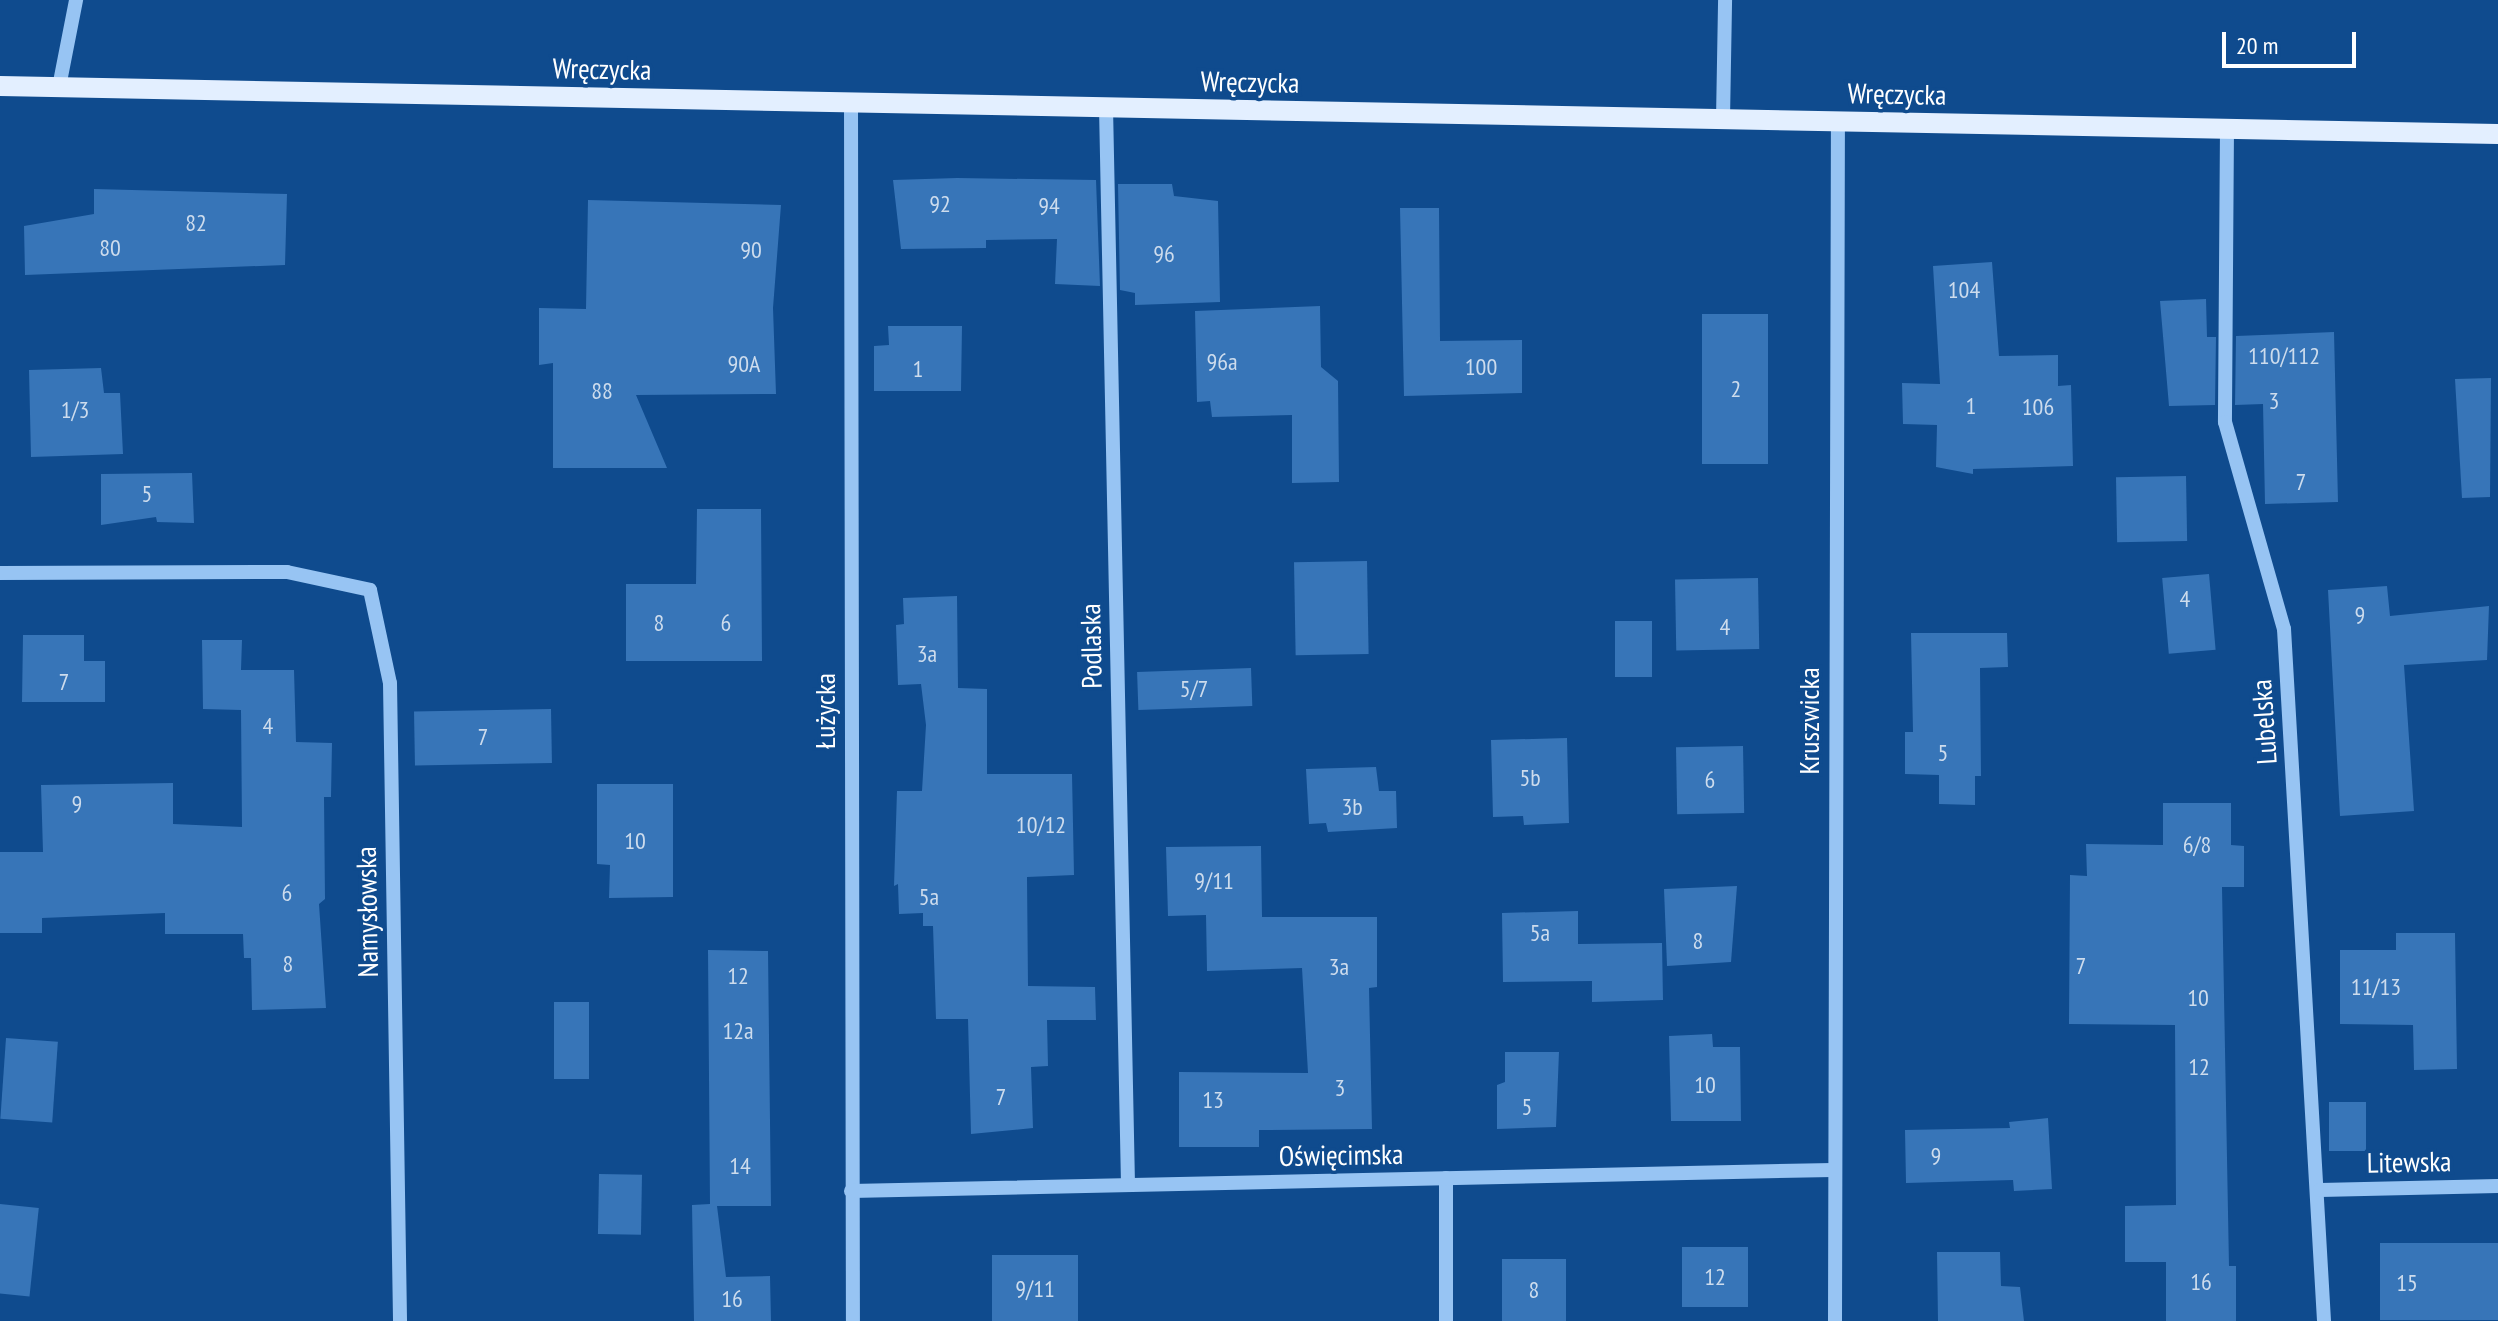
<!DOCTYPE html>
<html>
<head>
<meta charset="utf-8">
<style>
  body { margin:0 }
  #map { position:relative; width:2498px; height:1321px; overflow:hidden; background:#0f4b8e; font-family:"PT Sans Narrow",sans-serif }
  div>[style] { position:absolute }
  .building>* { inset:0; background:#3775b8; transform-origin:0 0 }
  .minor>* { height:14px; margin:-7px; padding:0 7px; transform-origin:7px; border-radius:7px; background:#97c4f3 }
  .major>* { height:20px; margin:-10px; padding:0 10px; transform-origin:10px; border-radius:10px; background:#e3efff }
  span { translate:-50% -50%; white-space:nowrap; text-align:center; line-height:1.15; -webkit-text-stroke:7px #0f4b8e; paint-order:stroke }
  .number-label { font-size:24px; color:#cddced }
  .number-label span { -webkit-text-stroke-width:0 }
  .street-label { font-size:28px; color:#fff }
  .scale { position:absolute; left:2222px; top:32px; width:134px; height:36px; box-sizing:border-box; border:4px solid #fff; border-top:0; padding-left:10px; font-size:24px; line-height:28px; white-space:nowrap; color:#fff; -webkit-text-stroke:6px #0f4b8e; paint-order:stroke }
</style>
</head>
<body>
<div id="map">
  <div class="building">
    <div style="clip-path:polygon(957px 178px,1096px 180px,1100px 286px,1055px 284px,1057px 239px,986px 240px,986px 248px,901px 249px,893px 180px)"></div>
    <div style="clip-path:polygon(1118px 184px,1172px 184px,1174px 196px,1218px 201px,1220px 302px,1135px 305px,1135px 293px,1120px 290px)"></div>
    <div style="clip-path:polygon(94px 189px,287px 194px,285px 265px,25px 275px,24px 226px,94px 214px)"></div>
    <div style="clip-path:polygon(588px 200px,781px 205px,773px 308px,776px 394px,636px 395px,667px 468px,553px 468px,553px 363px,539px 365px,539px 308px,586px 309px)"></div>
    <div style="clip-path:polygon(1400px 208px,1439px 208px,1440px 341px,1522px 340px,1522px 393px,1404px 396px)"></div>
    <div style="clip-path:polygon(1992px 262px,1999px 356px,2058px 355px,2058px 386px,2071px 385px,2073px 466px,1973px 469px,1973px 474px,1936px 467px,1937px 425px,1903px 424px,1902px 383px,1940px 384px,1933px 266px)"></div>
    <div style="clip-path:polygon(2206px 299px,2207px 337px,2216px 337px,2215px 405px,2169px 406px,2160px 301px)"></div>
    <div style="clip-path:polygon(1320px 306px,1321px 367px,1338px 381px,1339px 482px,1292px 483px,1292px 415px,1212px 417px,1210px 401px,1197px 402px,1195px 311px)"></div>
    <div style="left:1768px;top:314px;width:150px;height:66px;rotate:90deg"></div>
    <div style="clip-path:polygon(888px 326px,962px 326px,961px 391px,874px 391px,874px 346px,889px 345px)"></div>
    <div style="clip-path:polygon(2334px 332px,2338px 502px,2265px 504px,2263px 404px,2235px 405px,2236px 336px)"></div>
    <div style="clip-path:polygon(101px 368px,104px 393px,120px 393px,123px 454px,31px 457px,29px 370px)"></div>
    <div style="clip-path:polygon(2491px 378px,2490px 497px,2462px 498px,2455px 379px)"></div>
    <div style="clip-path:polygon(192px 473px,194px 523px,157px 522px,156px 517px,101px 525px,101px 474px)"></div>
    <div style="left:2186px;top:476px;width:65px;height:70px;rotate:89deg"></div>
    <div style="clip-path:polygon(697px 509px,761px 509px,762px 661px,626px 661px,626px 584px,696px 584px)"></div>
    <div style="left:1367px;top:561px;width:93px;height:73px;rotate:89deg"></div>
    <div style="left:2209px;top:574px;width:76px;height:47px;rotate:85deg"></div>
    <div style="left:1758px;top:578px;width:71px;height:83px;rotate:89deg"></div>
    <div style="clip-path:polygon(2387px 586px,2390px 616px,2489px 606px,2487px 660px,2404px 665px,2414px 811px,2340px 816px,2328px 590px)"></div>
    <div style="clip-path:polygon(957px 596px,958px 688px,987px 689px,987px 774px,1072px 774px,1074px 875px,1027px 877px,1028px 986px,1095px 987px,1096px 1020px,1047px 1020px,1048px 1066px,1031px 1067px,1033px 1128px,971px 1134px,968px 1019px,936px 1019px,933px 926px,923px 926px,923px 913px,899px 914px,898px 884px,894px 886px,897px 791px,922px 791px,926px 725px,921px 684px,898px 685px,896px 625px,904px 624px,903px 598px)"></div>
    <div style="left:1615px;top:621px;width:37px;height:56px"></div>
    <div style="clip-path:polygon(1911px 633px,2007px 633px,2008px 667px,1980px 668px,1981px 776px,1975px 776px,1975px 805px,1939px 804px,1939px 775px,1905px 774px,1905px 732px,1913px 732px)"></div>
    <div style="clip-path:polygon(23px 635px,84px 635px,84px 661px,105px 661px,105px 702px,22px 702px)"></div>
    <div style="clip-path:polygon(202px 640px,242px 640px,241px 670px,294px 670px,296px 742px,332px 743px,331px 797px,324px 797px,325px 899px,319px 904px,326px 1008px,252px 1010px,251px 958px,244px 958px,243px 934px,165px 934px,165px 913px,42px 918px,42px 933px,0 933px,0 852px,43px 852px,41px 785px,173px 783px,173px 824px,242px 827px,241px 710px,203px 709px)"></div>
    <div style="left:1251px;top:668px;width:38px;height:114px;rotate:88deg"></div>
    <div style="left:551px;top:709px;width:54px;height:137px;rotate:89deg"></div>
    <div style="clip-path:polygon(1567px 738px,1569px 823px,1524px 825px,1523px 816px,1493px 817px,1491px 740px)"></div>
    <div style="left:1743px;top:746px;width:67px;height:67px;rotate:89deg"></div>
    <div style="clip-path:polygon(1376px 767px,1379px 791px,1396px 791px,1397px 828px,1328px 832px,1326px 823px,1309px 824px,1306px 769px)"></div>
    <div style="clip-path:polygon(597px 784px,673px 784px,673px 897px,609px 898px,610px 865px,597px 864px)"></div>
    <div style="clip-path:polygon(2163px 803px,2231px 803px,2231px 845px,2244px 846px,2244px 887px,2222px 887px,2229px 1266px,2236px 1266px,2236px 1321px,2166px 1321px,2166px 1262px,2125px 1262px,2125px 1206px,2176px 1205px,2175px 1025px,2069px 1024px,2070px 875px,2087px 876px,2086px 844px,2163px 845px)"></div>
    <div style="clip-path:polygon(1261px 846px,1262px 917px,1377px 917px,1377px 987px,1369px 988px,1372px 1129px,1259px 1130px,1259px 1147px,1179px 1147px,1179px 1072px,1308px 1073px,1302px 968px,1207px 971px,1206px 915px,1168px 916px,1166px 847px)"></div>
    <div style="clip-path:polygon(1737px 886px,1731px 962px,1667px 966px,1664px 889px)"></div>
    <div style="clip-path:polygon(1578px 911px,1578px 944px,1662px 943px,1663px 1000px,1592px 1002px,1592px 981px,1503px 982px,1502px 913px)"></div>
    <div style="clip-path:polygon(2396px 933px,2455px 933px,2457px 1069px,2414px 1070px,2413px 1025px,2340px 1024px,2340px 950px,2396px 950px)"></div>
    <div style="clip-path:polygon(708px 950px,768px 951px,771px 1206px,717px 1206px,726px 1277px,770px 1276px,771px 1321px,694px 1321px,692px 1205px,710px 1204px)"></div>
    <div style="left:554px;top:1002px;width:35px;height:77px"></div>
    <div style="clip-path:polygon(1712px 1034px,1713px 1047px,1740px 1047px,1741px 1121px,1671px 1121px,1669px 1036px)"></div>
    <div style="left:6px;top:1038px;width:52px;height:81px;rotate:4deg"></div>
    <div style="clip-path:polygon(1505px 1052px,1559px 1052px,1556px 1127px,1497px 1129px,1497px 1085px,1505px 1082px)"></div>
    <div style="left:2366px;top:1102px;width:49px;height:37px;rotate:90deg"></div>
    <div style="clip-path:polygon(2048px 1118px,2052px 1189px,2014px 1191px,2013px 1180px,1906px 1183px,1905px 1130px,2010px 1128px,2009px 1122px)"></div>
    <div style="left:599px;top:1174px;width:43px;height:60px;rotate:1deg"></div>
    <div style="left:0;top:1204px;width:39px;height:89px;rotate:6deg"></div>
    <div style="left:2498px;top:1243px;width:77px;height:118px;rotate:90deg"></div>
    <div style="left:1748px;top:1247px;width:60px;height:66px;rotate:90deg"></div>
    <div style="clip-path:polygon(1937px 1252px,2000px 1252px,2001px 1286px,2020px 1287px,2024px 1321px,1938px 1321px)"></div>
    <div style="left:1078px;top:1255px;width:66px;height:86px;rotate:90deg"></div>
    <div style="left:1502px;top:1259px;width:64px;height:62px"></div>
  </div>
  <div class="minor">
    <div style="left:59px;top:87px;width:89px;rotate:-78.9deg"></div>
    <div style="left:851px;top:101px;width:1220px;rotate:89.91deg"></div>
    <div style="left:1106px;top:107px;width:1078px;rotate:88.83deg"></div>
    <div style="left:1723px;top:119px;width:119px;rotate:-89deg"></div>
    <div style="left:2227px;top:127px;width:295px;rotate:90.4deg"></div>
    <div style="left:2225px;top:422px;width:215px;rotate:74.1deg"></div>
    <div style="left:2284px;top:629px;width:693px;rotate:86.69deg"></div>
    <div style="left:0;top:573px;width:287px;rotate:-0.2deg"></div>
    <div style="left:287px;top:572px;width:85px;rotate:12.2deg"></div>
    <div style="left:370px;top:590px;width:95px;rotate:77.9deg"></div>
    <div style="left:390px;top:683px;width:638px;rotate:89.1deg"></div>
    <div style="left:1446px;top:1178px;width:143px;rotate:90deg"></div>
    <div style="left:2320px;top:1190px;width:178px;rotate:-1.3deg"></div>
    <div style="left:851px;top:1191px;width:982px;rotate:-1.23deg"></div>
    <div style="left:1835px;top:1321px;width:1200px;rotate:-89.86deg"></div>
  </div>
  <div class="major">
    <div style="left:0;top:86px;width:2498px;rotate:1.1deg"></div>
  </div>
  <div class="number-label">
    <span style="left:940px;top:204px">92</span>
    <span style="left:1049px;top:206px">94</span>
    <span style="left:196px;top:223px">82</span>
    <span style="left:110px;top:248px">80</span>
    <span style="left:751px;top:250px">90</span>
    <span style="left:1164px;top:254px">96</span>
    <span style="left:1964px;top:290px">104</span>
    <span style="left:2284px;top:356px">110/112</span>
    <span style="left:1222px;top:362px">96a</span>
    <span style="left:744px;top:364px">90A</span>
    <span style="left:1481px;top:367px">100</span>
    <span style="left:918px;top:369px">1</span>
    <span style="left:1736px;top:389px">2</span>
    <span style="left:602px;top:391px">88</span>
    <span style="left:2274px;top:401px">3</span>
    <span style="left:1971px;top:406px">1</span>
    <span style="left:2038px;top:407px">106</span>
    <span style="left:75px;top:410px">1/3</span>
    <span style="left:2301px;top:482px">7</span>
    <span style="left:147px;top:494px">5</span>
    <span style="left:2185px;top:599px">4</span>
    <span style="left:2360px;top:615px">9</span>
    <span style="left:659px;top:623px">8</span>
    <span style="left:726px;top:623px">6</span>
    <span style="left:1725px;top:627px">4</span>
    <span style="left:927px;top:654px">3a</span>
    <span style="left:64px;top:682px">7</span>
    <span style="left:1194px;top:689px">5/7</span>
    <span style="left:268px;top:726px">4</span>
    <span style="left:483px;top:737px">7</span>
    <span style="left:1943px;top:753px">5</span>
    <span style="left:1530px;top:778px">5b</span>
    <span style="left:1710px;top:780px">6</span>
    <span style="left:77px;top:804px">9</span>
    <span style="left:1352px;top:807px">3b</span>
    <span style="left:1041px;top:825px">10/12</span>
    <span style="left:635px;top:841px">10</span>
    <span style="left:2197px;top:845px">6/8</span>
    <span style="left:1214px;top:881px">9/11</span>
    <span style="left:287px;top:893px">6</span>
    <span style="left:929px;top:897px">5a</span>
    <span style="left:1540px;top:933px">5a</span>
    <span style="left:1698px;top:941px">8</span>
    <span style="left:288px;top:964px">8</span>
    <span style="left:2081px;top:966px">7</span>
    <span style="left:1339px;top:967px">3a</span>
    <span style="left:738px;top:976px">12</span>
    <span style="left:2376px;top:987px">11/13</span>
    <span style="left:2198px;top:998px">10</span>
    <span style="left:738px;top:1031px">12a</span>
    <span style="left:2199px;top:1067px">12</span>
    <span style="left:1705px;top:1085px">10</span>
    <span style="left:1340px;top:1088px">3</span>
    <span style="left:1001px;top:1097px">7</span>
    <span style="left:1213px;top:1100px">13</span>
    <span style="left:1527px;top:1107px">5</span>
    <span style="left:1936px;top:1156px">9</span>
    <span style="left:740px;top:1166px">14</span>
    <span style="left:1715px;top:1277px">12</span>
    <span style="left:2201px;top:1282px">16</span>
    <span style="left:2407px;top:1283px">15</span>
    <span style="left:1035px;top:1289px">9/11</span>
    <span style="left:1534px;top:1290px">8</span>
    <span style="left:732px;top:1299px">16</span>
  </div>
  <div class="street-label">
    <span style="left:602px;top:69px;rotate:1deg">Wręczycka</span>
    <span style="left:1250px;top:82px;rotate:1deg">Wręczycka</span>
    <span style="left:1897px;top:94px;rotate:1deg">Wręczycka</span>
    <span style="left:1091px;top:646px;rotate:-91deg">Podlaska</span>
    <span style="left:825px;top:711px;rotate:-90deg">Łużycka</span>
    <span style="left:1809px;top:721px;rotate:-90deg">Kruszwicka</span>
    <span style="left:2264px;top:722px;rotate:-94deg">Lubelska</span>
    <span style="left:367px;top:912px;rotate:-91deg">Namysłowska</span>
    <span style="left:1341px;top:1155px;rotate:-1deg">Oświęcimska</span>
    <span style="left:2409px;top:1162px;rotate:-1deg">Litewska</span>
  </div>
  <div class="scale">20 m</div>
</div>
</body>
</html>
